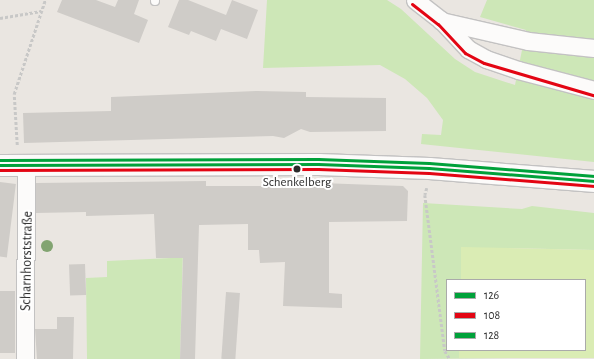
<!DOCTYPE html>
<html>
<head>
<meta charset="utf-8">
<style>
  body { margin:0 }
  #map { position:relative; width:594px; height:359px; overflow:hidden; background:#eae6e1; font-family:"Alegreya Sans",sans-serif }
  div>[style] { position:absolute }
  .green>* { inset:0; background:#cde7b7 }
  .pitch>* { inset:0; background:#daecb4 }
  .building>* { inset:0; background:#cfccc8; transform-origin:0 0 }
  .path>* { height:2.5px; margin-top:-1.25px; transform-origin:0; background:repeating-linear-gradient(90deg,#c8c8c7 0 3px,transparent 0 5px) }
  .roads { filter:drop-shadow(1px 0 #c3c2c2) drop-shadow(-1px 0 #c3c2c2) drop-shadow(0 1px #c3c2c2) drop-shadow(0 -1px #c3c2c2) }
  .service>* { height:8px; margin:-4px; padding:0 4px; transform-origin:4px; border-radius:4px; background:#fcfbfa }
  .minor>* { height:17px; margin:-8.5px; padding:0 8.5px; transform-origin:8.5px; border-radius:8.5px; background:#fcfbfa }
  .tertiary>* { height:21px; margin:-10.5px; padding:0 10.5px; transform-origin:10.5px; border-radius:10.5px; background:#fcfbfa }
  .bus-1>* { height:3px; margin:-1.5px; padding:0 1.5px; transform-origin:1.5px; border-radius:1.5px; background:#00a13a }
  .bus-2>* { height:3px; margin:-1.5px; padding:0 1.5px; transform-origin:1.5px; border-radius:1.5px; background:#e30513 }
  .bus-3>* { height:3px; margin:-1.5px; padding:0 1.5px; transform-origin:1.5px; border-radius:1.5px; background:#00a13a }
  .trees>* { width:12px; height:12px; margin:-6px; border-radius:50%; background:#82a471 }
  .dots>* { width:11px; height:11px; translate:-50% -50%; box-sizing:border-box; border:2px solid #fff; border-radius:50% }
  span { translate:-50% -50%; white-space:nowrap; text-align:center; line-height:1.15; -webkit-text-stroke:4px #fff; paint-order:stroke }
  .bus-label { font-size:13px; color:#2b2b2b }
  .street-label { font-size:14px; color:#2b2b2b }
  .legend { position:absolute; left:446px; top:279px; width:140px; height:72px; box-sizing:border-box; background:#fff; border:1px solid #aaa; margin:0; padding:5px 7px; list-style:none; font-size:12px; color:#2b2b2b }
  .legend li { display:flex; align-items:center; gap:8px; height:20px }
  .legend b { width:20px; border:1px solid #aaa }
</style>
</head>
<body>
<div id="map">
  <div class="green">
    <div style="clip-path:polygon(267px 0,387px 0,401px 9px,455px 59px,475px 72px,515px 85px,526px 30px,480px 17px,487px 0,594px 0,594px 162px,421px 144px,422px 134px,441px 135px,443px 120px,427px 98px,405px 79px,380px 65px,263px 68px)"></div>
    <div style="clip-path:polygon(423px 203px,522px 209px,532px 206px,594px 213px,594px 250px,509px 248px,509px 280px,447px 280px,447px 350px,509px 350px,509px 358px,420px 359px)"></div>
    <div style="clip-path:polygon(183px 249px,180px 359px,87px 359px,86px 278px,107px 277px,107px 261px,171px 258px)"></div>
  </div>
  <div class="pitch">
    <div style="clip-path:polygon(461px 247px,594px 250px,594px 358px,459px 358px,459px 350px,585px 350px,585px 280px,461px 280px)"></div>
  </div>
  <div class="building">
    <div style="clip-path:polygon(62px 0,96px 0,115px 7px,118px 0,139px 0,134px 14px,148px 20px,139px 43px,57px 12px)"></div>
    <div style="clip-path:polygon(179px 0,188px 0,226px 15px,232px 0,258px 10px,247px 39px,221px 29px,216px 41px,191px 31px,189px 35px,168px 27px)"></div>
    <div style="clip-path:polygon(257px 91px,306px 92px,306px 97px,386px 98px,386px 131px,310px 132px,301px 129px,284px 138px,273px 136px,24px 143px,23px 113px,111px 111px,111px 97px)"></div>
    <div style="clip-path:polygon(206px 181px,206px 186px,261px 186px,270px 182px,293px 186px,293px 182px,403px 186px,408px 191px,407px 221px,329px 222px,329px 293px,342px 294px,342px 308px,283px 306px,285px 262px,260px 263px,259px 250px,248px 250px,248px 224px,199px 225px,195px 359px,180px 359px,183px 258px,156px 258px,154px 214px,86px 216px,86px 212px,36px 213px,36px 183px)"></div>
    <div style="left:0;top:182px;width:16px;height:74px;rotate:7deg"></div>
    <div style="left:85px;top:264px;width:31px;height:16px;rotate:88deg"></div>
    <div style="left:0;top:291px;width:15px;height:62px"></div>
    <div style="left:226px;top:292px;width:14px;height:67px;rotate:4deg"></div>
    <div style="clip-path:polygon(57px 317px,74px 317px,73px 359px,37px 359px,35px 329px,57px 329px)"></div>
  </div>
  <div class="path">
    <div style="left:0;top:18px;width:42px;rotate:-9.7deg"></div>
    <div style="left:17px;top:145px;width:51px;rotate:-93.4deg"></div>
    <div style="left:14px;top:94px;width:99px;rotate:-71.7deg"></div>
    <div style="left:427px;top:188px;width:7px;rotate:106deg"></div>
    <div style="left:425px;top:195px;width:157px;rotate:82.7deg"></div>
    <div style="left:445px;top:351px;width:9px;rotate:58deg"></div>
  </div>
  <div class="roads">
    <div class="service">
      <div style="left:155px;top:1px;width:1px;rotate:-90deg"></div>
    </div>
    <div class="minor">
      <div style="left:415px;top:0;width:33px;rotate:38deg"></div>
      <div style="left:441px;top:20px;width:40px;rotate:47deg"></div>
      <div style="left:468px;top:49px;width:21px;rotate:29deg"></div>
      <div style="left:486px;top:59px;width:34px;rotate:19deg"></div>
      <div style="left:518px;top:70px;width:79px;rotate:14.7deg"></div>
      <div style="left:441px;top:21px;width:89px;rotate:12.9deg"></div>
      <div style="left:528px;top:41px;width:66px;rotate:6.1deg"></div>
      <div style="left:25px;top:359px;width:196px;rotate:-89.7deg"></div>
    </div>
    <div class="tertiary">
      <div style="left:0;top:165px;width:318px;rotate:-0.2deg"></div>
      <div style="left:318px;top:164px;width:111px;rotate:2.1deg"></div>
      <div style="left:429px;top:168px;width:166px;rotate:4.5deg"></div>
    </div>
  </div>
  <div class="bus-1">
    <div style="left:0;top:165px;width:318px;rotate:-0.2deg"></div>
    <div style="left:318px;top:164px;width:111px;rotate:2.1deg"></div>
    <div style="left:429px;top:168px;width:166px;rotate:4.5deg"></div>
  </div>
  <div class="bus-2">
    <div style="left:412px;top:4px;width:33px;rotate:38deg"></div>
    <div style="left:438px;top:24px;width:40px;rotate:47deg"></div>
    <div style="left:465px;top:53px;width:21px;rotate:28deg"></div>
    <div style="left:484px;top:63px;width:114px;rotate:16.4deg"></div>
    <div style="left:0;top:170px;width:318px;rotate:-0.2deg"></div>
    <div style="left:318px;top:169px;width:111px;rotate:2.1deg"></div>
    <div style="left:429px;top:173px;width:166px;rotate:4.5deg"></div>
  </div>
  <div class="bus-3">
    <div style="left:0;top:160px;width:318px;rotate:-0.2deg"></div>
    <div style="left:318px;top:159px;width:111px;rotate:2.1deg"></div>
    <div style="left:429px;top:163px;width:166px;rotate:4.5deg"></div>
  </div>
  <div class="trees">
    <div style="left:47px;top:246px"></div>
  </div>
  <div class="dots">
    <div style="left:297px;top:169px;background:#2b2b2b"></div>
  </div>
  <div class="bus-label">
    <span style="left:297px;top:183px">Schenkelberg</span>
  </div>
  <div class="street-label">
    <span style="left:27px;top:261px;rotate:-89deg">Scharnhorststraße</span>
  </div>
  <ul class="legend">
  <li><b style="height:5px;background:#00a13a"></b>126</li>
  <li><b style="height:5px;background:#e30513"></b>108</li>
  <li><b style="height:5px;background:#00a13a"></b>128</li>
  </ul>
</div>
</body>
</html>
